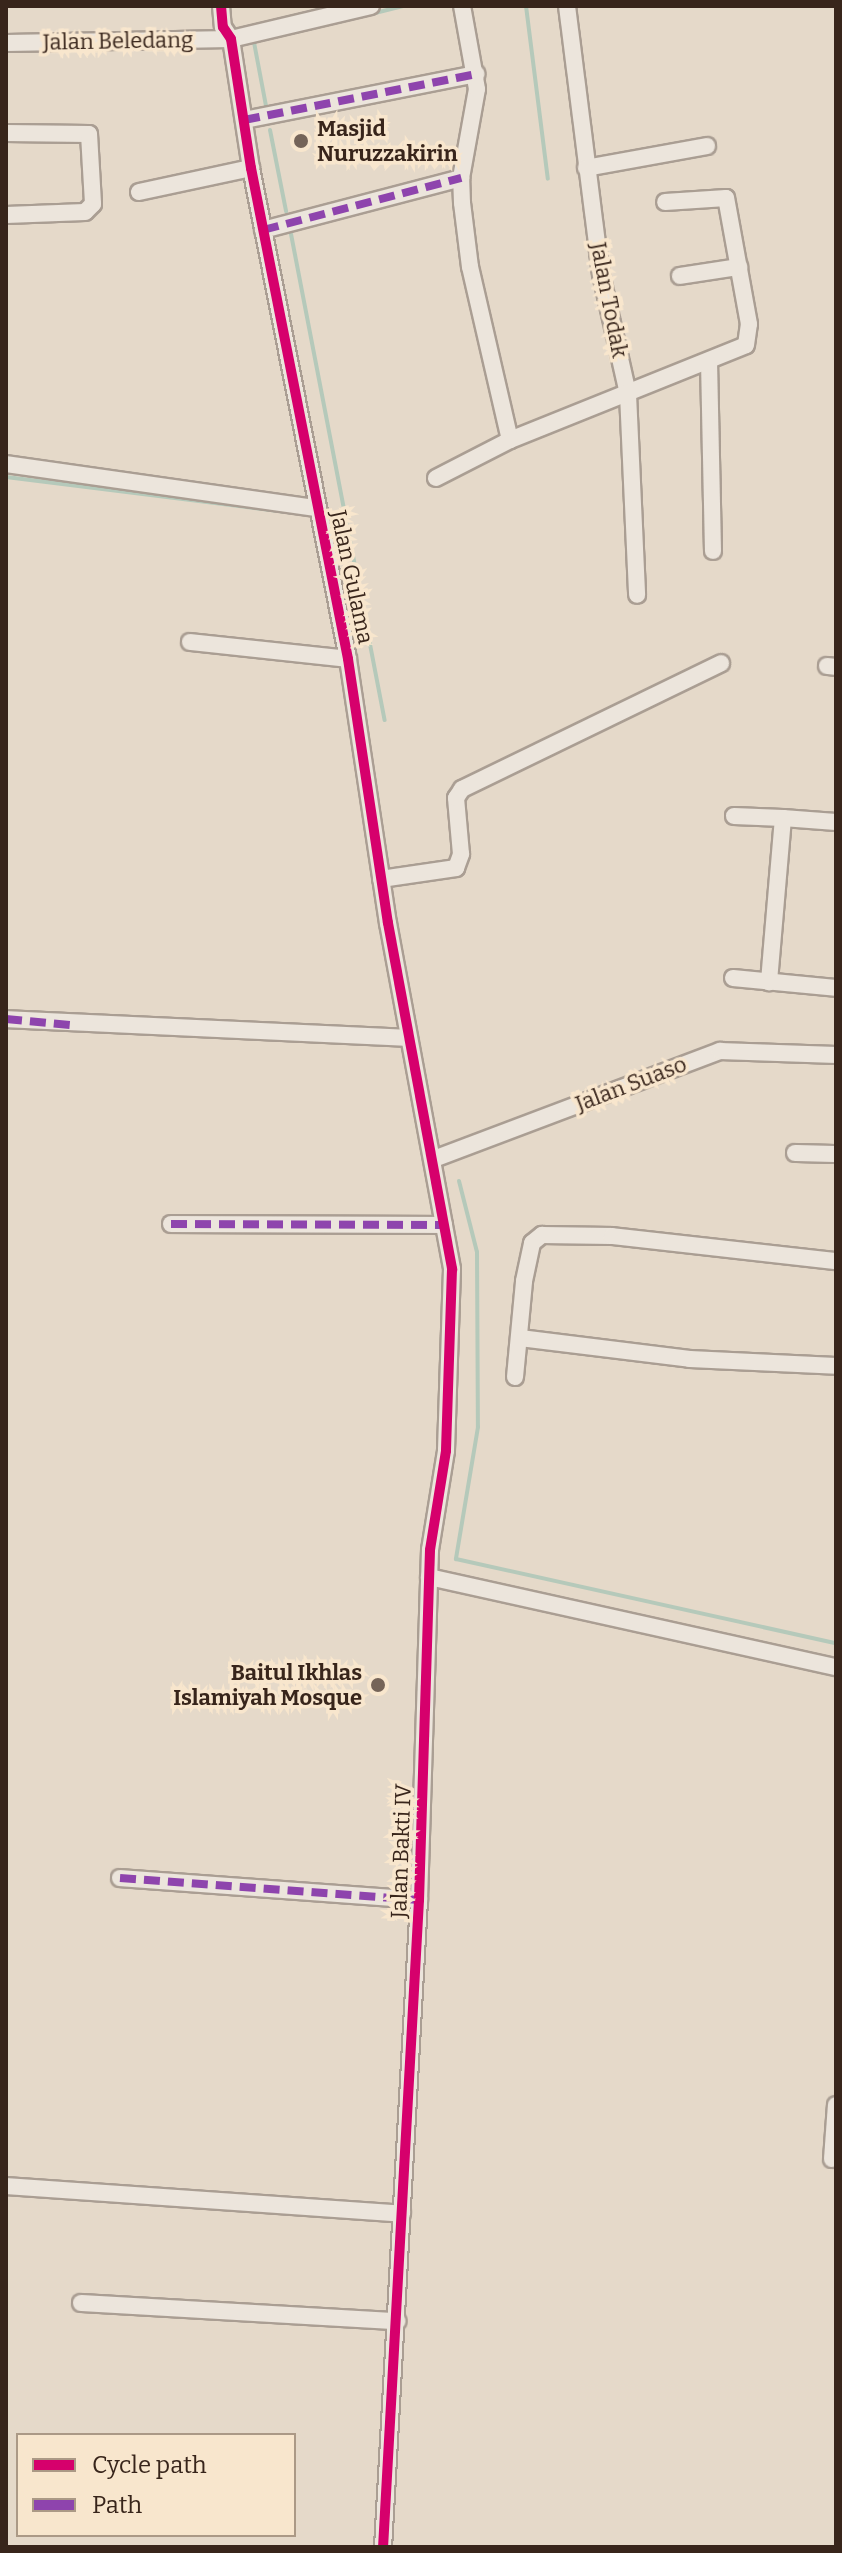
<!DOCTYPE html>
<html>
<head>
<meta charset="utf-8">
<style>
  body { margin:0 }
  #map { position:relative; width:842px; height:2553px; overflow:hidden; background:#e5d9c9; font-family:Bitter,serif }
  div>[style] { position:absolute }
  .stream>* { height:4px; margin:-2px; padding:0 2px; transform-origin:2px; border-radius:2px; background:#b5c9ba }
  .roads { filter:drop-shadow(2px 0 #aa9e93) drop-shadow(-2px 0 #aa9e93) drop-shadow(0 2px #aa9e93) drop-shadow(0 -2px #aa9e93) }
  .minor>* { height:16px; margin:-8px; padding:0 8px; transform-origin:8px; border-radius:8px; background:#ece5dc }
  .quiet>* { height:8px; margin-top:-4px; transform-origin:0; background:repeating-linear-gradient(90deg,#8e44ad 0 16px,transparent 0 24px) }
  .cycleway>* { height:10px; margin:-5px; padding:0 5px; transform-origin:5px; border-radius:5px; background:#d6006c }
  .dots>* { width:22px; height:22px; translate:-50% -50%; box-sizing:border-box; border:4px solid #f8e6cd; border-radius:50% }
  span { translate:-50% -50%; white-space:nowrap; text-align:center; line-height:1.15; -webkit-text-stroke:7px #f8e6cd; paint-order:stroke }
  .street-label { font-size:22px; color:#38251b }
  .poi-label { font-size:22px; color:#38251b; font-weight:700 }
  .left { translate:0 -50%; text-align:left }
  .right { translate:-100% -50%; text-align:right }
  .frame { position:absolute; inset:0; border:8px solid #38251b; pointer-events:none }
  .legend { position:absolute; left:16px; top:2433px; width:280px; height:104px; box-sizing:border-box; background:#f8e6cd; border:2px solid #ab9986; margin:0; padding:10px 14px; list-style:none; font-size:24px; color:#38251b }
  .legend li { display:flex; align-items:center; gap:16px; height:40px }
  .legend b { width:40px; border:2px solid #ab9986 }
</style>
</head>
<body>
<div id="map">
  <div class="stream">
    <div style="left:526px;top:6px;width:174px;rotate:82.8deg"></div>
    <div style="left:371px;top:14px;width:34px;rotate:-14deg"></div>
    <div style="left:253px;top:37px;width:70px;rotate:79.3deg"></div>
    <div style="left:270px;top:130px;width:83px;rotate:78.8deg"></div>
    <div style="left:291px;top:234px;width:495px;rotate:79.1deg"></div>
    <div style="left:6px;top:477px;width:289px;rotate:7.1deg"></div>
    <div style="left:459px;top:1181px;width:73px;rotate:75.8deg"></div>
    <div style="left:477px;top:1252px;width:175px;rotate:89.7deg"></div>
    <div style="left:478px;top:1427px;width:134px;rotate:99.5deg"></div>
    <div style="left:456px;top:1559px;width:389px;rotate:12.5deg"></div>
  </div>
  <div class="roads">
    <div class="minor">
      <div style="left:221px;top:6px;width:21px;rotate:85deg"></div>
      <div style="left:223px;top:27px;width:14px;rotate:56deg"></div>
      <div style="left:231px;top:39px;width:131px;rotate:81.2deg"></div>
      <div style="left:251px;top:168px;width:500px;rotate:78.82deg"></div>
      <div style="left:348px;top:659px;width:267px;rotate:81.4deg"></div>
      <div style="left:388px;top:923px;width:352px;rotate:79.5deg"></div>
      <div style="left:452px;top:1269px;width:182px;rotate:91.9deg"></div>
      <div style="left:446px;top:1451px;width:100px;rotate:99.2deg"></div>
      <div style="left:430px;top:1550px;width:350px;rotate:91.8deg"></div>
      <div style="left:419px;top:1900px;width:648px;rotate:93.18deg"></div>
      <div style="left:567px;top:6px;width:270px;rotate:82.8deg"></div>
      <div style="left:601px;top:274px;width:123px;rotate:77.3deg"></div>
      <div style="left:628px;top:394px;width:201px;rotate:87.4deg"></div>
      <div style="left:6px;top:43px;width:225px;rotate:-1deg"></div>
      <div style="left:231px;top:39px;width:144px;rotate:-13.3deg"></div>
      <div style="left:244px;top:120px;width:237px;rotate:-11.2deg"></div>
      <div style="left:6px;top:133px;width:83px;rotate:0.7deg"></div>
      <div style="left:89px;top:134px;width:70px;rotate:86.7deg"></div>
      <div style="left:93px;top:204px;width:11px;rotate:135deg"></div>
      <div style="left:85px;top:212px;width:79px;rotate:177.8deg"></div>
      <div style="left:586px;top:168px;width:123px;rotate:-10.3deg"></div>
      <div style="left:139px;top:192px;width:115px;rotate:-12.1deg"></div>
      <div style="left:263px;top:230px;width:205px;rotate:-14.7deg"></div>
      <div style="left:680px;top:276px;width:60px;rotate:-8.7deg"></div>
      <div style="left:709px;top:361px;width:190px;rotate:88.8deg"></div>
      <div style="left:510px;top:440px;width:254px;rotate:-21.9deg"></div>
      <div style="left:746px;top:345px;width:21px;rotate:-82deg"></div>
      <div style="left:749px;top:324px;width:128px;rotate:-100.3deg"></div>
      <div style="left:726px;top:198px;width:61px;rotate:176.2deg"></div>
      <div style="left:6px;top:464px;width:314px;rotate:8.1deg"></div>
      <div style="left:436px;top:478px;width:83px;rotate:-27.2deg"></div>
      <div style="left:510px;top:440px;width:178px;rotate:-103deg"></div>
      <div style="left:470px;top:267px;width:64px;rotate:-97.1deg"></div>
      <div style="left:462px;top:203px;width:25px;rotate:-92deg"></div>
      <div style="left:461px;top:178px;width:90px;rotate:-79.8deg"></div>
      <div style="left:477px;top:89px;width:84px;rotate:-100.2deg"></div>
      <div style="left:190px;top:642px;width:159px;rotate:6.1deg"></div>
      <div style="left:827px;top:666px;width:9px;rotate:6deg"></div>
      <div style="left:734px;top:816px;width:49px;rotate:2.3deg"></div>
      <div style="left:783px;top:818px;width:165px;rotate:94.9deg"></div>
      <div style="left:783px;top:818px;width:53px;rotate:4.3deg"></div>
      <div style="left:381px;top:879px;width:76px;rotate:-8.3deg"></div>
      <div style="left:456px;top:868px;width:15px;rotate:-70deg"></div>
      <div style="left:461px;top:854px;width:56px;rotate:-95.1deg"></div>
      <div style="left:456px;top:798px;width:11px;rotate:-56deg"></div>
      <div style="left:462px;top:789px;width:288px;rotate:-25.9deg"></div>
      <div style="left:733px;top:978px;width:103px;rotate:5.5deg"></div>
      <div style="left:6px;top:1019px;width:402px;rotate:2.7deg"></div>
      <div style="left:795px;top:1153px;width:41px;rotate:1.4deg"></div>
      <div style="left:434px;top:1159px;width:306px;rotate:-20.7deg"></div>
      <div style="left:720px;top:1051px;width:116px;rotate:2deg"></div>
      <div style="left:171px;top:1224px;width:273px;rotate:0.2deg"></div>
      <div style="left:520px;top:1338px;width:171px;rotate:7deg"></div>
      <div style="left:690px;top:1359px;width:146px;rotate:2.7deg"></div>
      <div style="left:515px;top:1377px;width:96px;rotate:-84.6deg"></div>
      <div style="left:524px;top:1281px;width:39px;rotate:-78deg"></div>
      <div style="left:532px;top:1243px;width:13px;rotate:-39deg"></div>
      <div style="left:542px;top:1235px;width:70px;rotate:0.8deg"></div>
      <div style="left:612px;top:1236px;width:225px;rotate:6.4deg"></div>
      <div style="left:429px;top:1577px;width:417px;rotate:12.5deg"></div>
      <div style="left:120px;top:1878px;width:300px;rotate:4.2deg"></div>
      <div style="left:832px;top:2159px;width:54px;rotate:-85.8deg"></div>
      <div style="left:6px;top:2186px;width:397px;rotate:4deg"></div>
      <div style="left:81px;top:2303px;width:317px;rotate:3.3deg"></div>
    </div>
  </div>
  <div class="quiet">
    <div style="left:244px;top:120px;width:237px;rotate:-11.2deg"></div>
    <div style="left:263px;top:230px;width:205px;rotate:-14.7deg"></div>
    <div style="left:6px;top:1019px;width:64px;rotate:5.4deg"></div>
    <div style="left:171px;top:1224px;width:273px;rotate:0.2deg"></div>
    <div style="left:120px;top:1878px;width:300px;rotate:4.2deg"></div>
  </div>
  <div class="cycleway">
    <div style="left:221px;top:6px;width:21px;rotate:85deg"></div>
    <div style="left:223px;top:27px;width:14px;rotate:56deg"></div>
    <div style="left:231px;top:39px;width:131px;rotate:81.2deg"></div>
    <div style="left:251px;top:168px;width:500px;rotate:78.82deg"></div>
    <div style="left:348px;top:659px;width:267px;rotate:81.4deg"></div>
    <div style="left:388px;top:923px;width:352px;rotate:79.5deg"></div>
    <div style="left:452px;top:1269px;width:182px;rotate:91.9deg"></div>
    <div style="left:446px;top:1451px;width:100px;rotate:99.2deg"></div>
    <div style="left:430px;top:1550px;width:350px;rotate:91.8deg"></div>
    <div style="left:419px;top:1900px;width:648px;rotate:93.18deg"></div>
  </div>
  <div class="dots">
    <div style="left:301px;top:141px;background:#756458"></div>
    <div style="left:378px;top:1685px;background:#756458"></div>
  </div>
  <div class="street-label">
    <span style="left:118px;top:41px;rotate:-1deg">Jalan Beledang</span>
    <span style="left:609px;top:300px;rotate:79deg">Jalan Todak</span>
    <span style="left:352px;top:577px;rotate:78deg">Jalan Gulama</span>
    <span style="left:631px;top:1084px;rotate:-21deg">Jalan Suaso</span>
    <span style="left:401px;top:1851px;rotate:-88deg">Jalan Bakti IV</span>
  </div>
  <div class="poi-label">
    <span class="left" style="left:317px;top:141px">Masjid<br>Nuruzzakirin</span>
    <span class="right" style="left:362px;top:1685px">Baitul Ikhlas<br>Islamiyah Mosque</span>
  </div>
  <div class="frame"></div>
  <ul class="legend">
  <li><b style="height:10px;background:#d6006c"></b>Cycle path</li>
  <li><b style="height:10px;background:#8e44ad"></b>Path</li>
  </ul>
</div>
</body>
</html>
